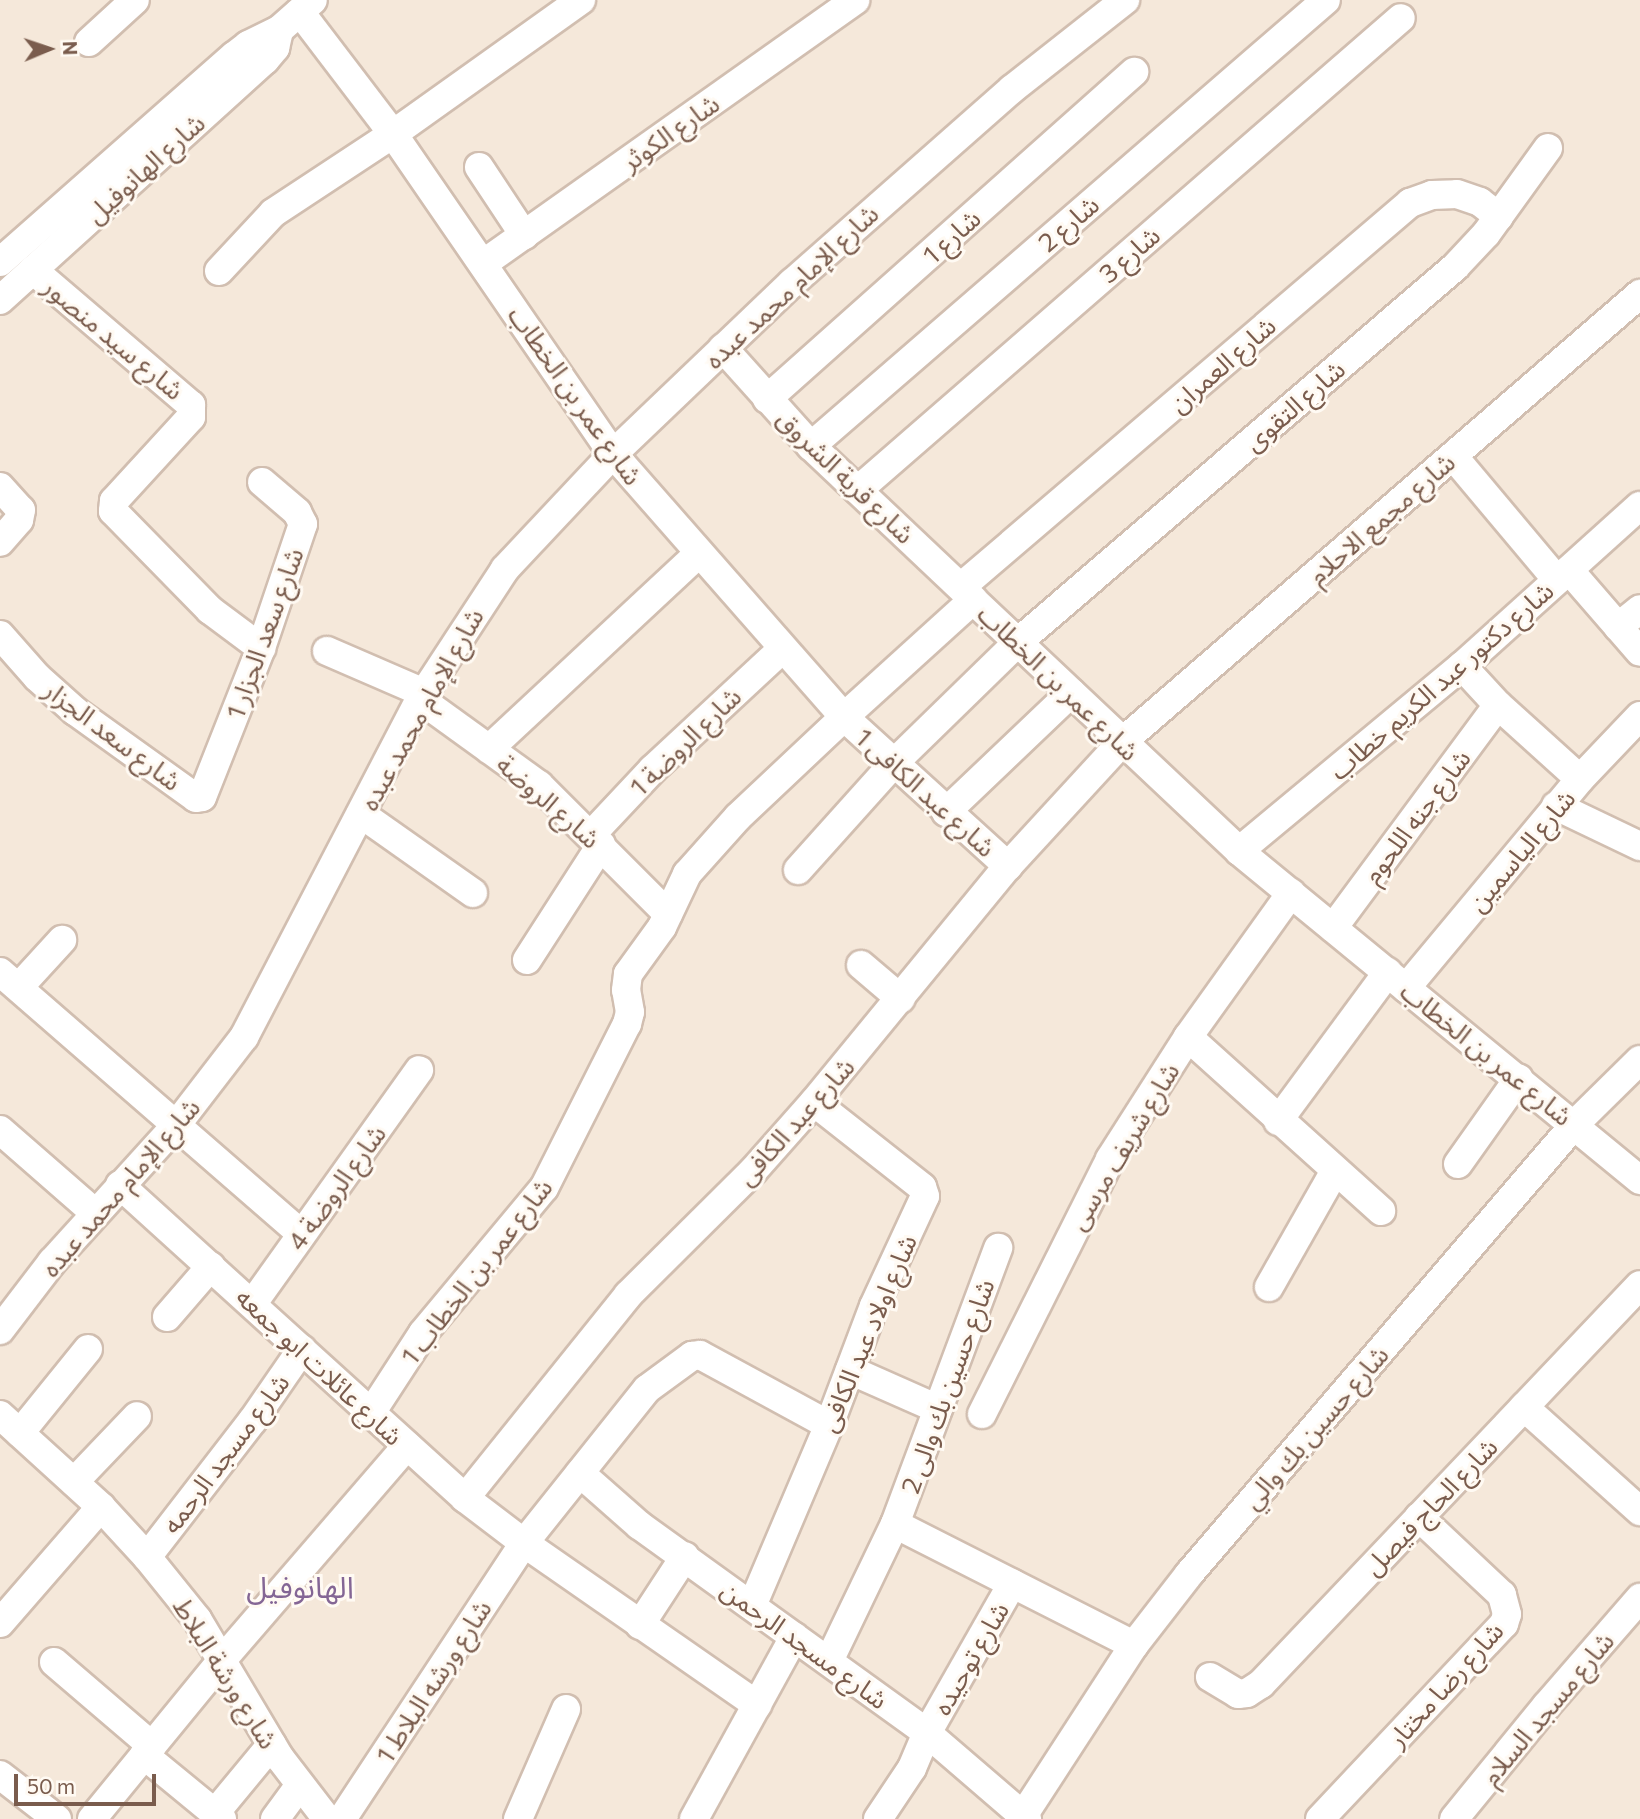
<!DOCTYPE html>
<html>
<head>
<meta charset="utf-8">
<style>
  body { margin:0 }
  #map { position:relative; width:1640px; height:1819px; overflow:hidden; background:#fdf6ec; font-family:Commissioner,"Noto Sans Arabic",sans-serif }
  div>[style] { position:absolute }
  .residential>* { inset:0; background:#f5e8da; transform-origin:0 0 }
  .roads { filter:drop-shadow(2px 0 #d1beb0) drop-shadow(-2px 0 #d1beb0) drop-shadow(0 2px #d1beb0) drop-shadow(0 -2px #d1beb0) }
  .minor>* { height:28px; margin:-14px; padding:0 14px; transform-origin:14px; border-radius:14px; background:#fff }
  span { translate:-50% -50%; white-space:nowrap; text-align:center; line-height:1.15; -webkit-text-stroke:6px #fffaf3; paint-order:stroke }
  .street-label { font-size:26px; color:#7a5c4d }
  .quarter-label { font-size:30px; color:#846695 }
  .north { position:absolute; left:14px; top:14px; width:70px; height:70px; -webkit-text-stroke:5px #fffaf3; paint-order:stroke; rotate:88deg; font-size:19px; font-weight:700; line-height:28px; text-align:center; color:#7a5c4d }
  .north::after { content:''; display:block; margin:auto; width:24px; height:32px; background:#7a5c4d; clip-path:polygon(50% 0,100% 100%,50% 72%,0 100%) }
  .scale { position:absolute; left:14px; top:1774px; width:142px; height:32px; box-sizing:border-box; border:4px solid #7a5c4d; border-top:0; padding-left:9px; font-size:21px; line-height:24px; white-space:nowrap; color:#7a5c4d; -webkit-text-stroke:5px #fffaf3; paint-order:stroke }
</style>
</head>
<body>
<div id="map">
  <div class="residential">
    <div style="left:0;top:0;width:1640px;height:1819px"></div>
  </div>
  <div class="roads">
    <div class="minor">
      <div style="left:300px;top:12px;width:153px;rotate:52.7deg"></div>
      <div style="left:393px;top:134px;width:388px;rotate:55.5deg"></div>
      <div style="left:613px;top:454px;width:350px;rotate:48.7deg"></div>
      <div style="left:844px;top:717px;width:174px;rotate:-42.2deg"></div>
      <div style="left:973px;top:600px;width:366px;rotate:43.3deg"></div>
      <div style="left:1239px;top:851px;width:519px;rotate:39.37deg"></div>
      <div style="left:89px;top:42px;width:62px;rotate:-42.4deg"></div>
      <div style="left:479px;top:167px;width:82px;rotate:56.5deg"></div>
      <div style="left:0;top:262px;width:312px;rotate:-41.4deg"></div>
      <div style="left:234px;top:56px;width:18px;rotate:-38deg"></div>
      <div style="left:248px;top:45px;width:34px;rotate:-26deg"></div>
      <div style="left:279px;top:30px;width:45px;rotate:-41.4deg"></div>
      <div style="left:484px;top:263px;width:455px;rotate:-35.3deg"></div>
      <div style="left:33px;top:270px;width:208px;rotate:40.5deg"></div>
      <div style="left:191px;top:405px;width:12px;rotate:90deg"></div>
      <div style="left:191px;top:417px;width:114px;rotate:132.5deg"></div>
      <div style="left:114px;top:501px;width:10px;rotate:96deg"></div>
      <div style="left:113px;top:511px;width:139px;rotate:45.6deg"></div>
      <div style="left:210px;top:610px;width:64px;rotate:36.7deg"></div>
      <div style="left:219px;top:271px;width:79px;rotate:-47deg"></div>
      <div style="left:273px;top:213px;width:144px;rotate:-33.4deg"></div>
      <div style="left:393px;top:134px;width:231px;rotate:-35.5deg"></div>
      <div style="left:0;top:300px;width:358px;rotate:-42.2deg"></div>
      <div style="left:265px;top:60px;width:16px;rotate:-50deg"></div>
      <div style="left:275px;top:48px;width:18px;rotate:-77deg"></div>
      <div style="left:723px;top:348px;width:132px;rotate:48.1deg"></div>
      <div style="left:811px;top:446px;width:223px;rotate:43.4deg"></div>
      <div style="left:767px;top:399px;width:492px;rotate:-41.7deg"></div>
      <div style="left:811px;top:446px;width:681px;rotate:-40.89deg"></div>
      <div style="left:1453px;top:456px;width:162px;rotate:50deg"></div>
      <div style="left:0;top:487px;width:31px;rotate:48deg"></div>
      <div style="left:21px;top:510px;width:10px;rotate:101deg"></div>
      <div style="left:19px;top:520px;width:29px;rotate:131deg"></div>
      <div style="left:858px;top:490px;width:719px;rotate:-41deg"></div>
      <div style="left:1569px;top:570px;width:108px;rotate:49.1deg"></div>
      <div style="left:961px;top:587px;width:591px;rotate:-40.54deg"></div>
      <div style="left:1410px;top:203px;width:23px;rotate:-20deg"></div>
      <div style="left:1432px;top:195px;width:25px;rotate:-2deg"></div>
      <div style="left:1457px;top:194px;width:24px;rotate:19deg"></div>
      <div style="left:1480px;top:202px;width:24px;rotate:38deg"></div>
      <div style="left:1618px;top:627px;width:28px;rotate:-39deg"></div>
      <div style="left:0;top:635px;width:56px;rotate:48.6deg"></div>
      <div style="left:37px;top:677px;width:51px;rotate:41.8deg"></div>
      <div style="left:75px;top:711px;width:149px;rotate:35.7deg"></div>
      <div style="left:196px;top:798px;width:6px;rotate:-9deg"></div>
      <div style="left:202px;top:797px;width:160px;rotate:-68.4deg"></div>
      <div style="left:261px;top:648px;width:131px;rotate:-71.3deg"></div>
      <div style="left:303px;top:524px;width:13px;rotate:-117deg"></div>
      <div style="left:297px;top:512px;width:46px;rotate:-139.4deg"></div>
      <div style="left:327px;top:651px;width:106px;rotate:23.4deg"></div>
      <div style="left:1462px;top:666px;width:53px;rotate:47.3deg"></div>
      <div style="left:1498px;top:705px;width:110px;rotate:42.1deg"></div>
      <div style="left:420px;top:699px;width:147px;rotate:35.9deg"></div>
      <div style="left:539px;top:785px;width:182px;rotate:45deg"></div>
      <div style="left:489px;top:749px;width:286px;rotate:-43deg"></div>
      <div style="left:1556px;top:806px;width:93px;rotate:25.5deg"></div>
      <div style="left:946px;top:812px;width:173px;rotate:-43.6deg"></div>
      <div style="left:361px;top:814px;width:137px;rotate:35.2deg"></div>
      <div style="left:591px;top:835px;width:91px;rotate:-46.8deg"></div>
      <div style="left:653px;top:769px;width:176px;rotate:-42.9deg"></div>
      <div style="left:1239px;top:851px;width:290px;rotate:-39.7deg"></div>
      <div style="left:1462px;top:666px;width:239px;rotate:-42deg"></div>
      <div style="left:798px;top:870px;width:142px;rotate:-48.1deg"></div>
      <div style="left:893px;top:764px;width:175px;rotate:-44.3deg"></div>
      <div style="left:1018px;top:642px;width:576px;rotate:-40.63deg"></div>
      <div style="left:1455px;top:267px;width:45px;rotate:-46.8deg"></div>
      <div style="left:1486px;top:234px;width:106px;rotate:-54.2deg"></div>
      <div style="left:1333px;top:928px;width:277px;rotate:-53.5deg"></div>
      <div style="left:527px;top:960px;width:137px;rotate:-57.2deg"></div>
      <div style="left:861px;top:965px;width:52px;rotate:40.4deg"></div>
      <div style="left:0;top:972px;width:399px;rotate:41deg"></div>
      <div style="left:19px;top:987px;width:64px;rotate:-47.5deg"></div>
      <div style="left:1406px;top:988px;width:272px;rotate:-50.2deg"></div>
      <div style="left:1580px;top:779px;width:87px;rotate:-46.4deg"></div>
      <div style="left:1188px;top:1037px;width:260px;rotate:42deg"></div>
      <div style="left:1278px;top:1121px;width:185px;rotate:-53.6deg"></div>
      <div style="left:0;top:1130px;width:126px;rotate:41.1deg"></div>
      <div style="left:1458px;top:1164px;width:105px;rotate:-54.7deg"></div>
      <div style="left:120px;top:1185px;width:466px;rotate:42.2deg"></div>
      <div style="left:465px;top:1498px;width:74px;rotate:37.3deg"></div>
      <div style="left:524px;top:1543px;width:284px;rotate:34.8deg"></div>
      <div style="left:1269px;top:1287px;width:133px;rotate:-60.4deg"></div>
      <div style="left:253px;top:1303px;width:286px;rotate:-54.5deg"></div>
      <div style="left:167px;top:1317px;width:67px;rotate:-49.2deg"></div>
      <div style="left:0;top:1330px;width:86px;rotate:-52.6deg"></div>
      <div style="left:52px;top:1262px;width:186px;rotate:-47.8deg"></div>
      <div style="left:177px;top:1124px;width:110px;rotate:-52.4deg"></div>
      <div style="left:244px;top:1037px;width:381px;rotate:-62.5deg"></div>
      <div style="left:420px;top:699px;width:155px;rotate:-56.8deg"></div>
      <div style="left:505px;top:569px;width:158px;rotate:-46.8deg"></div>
      <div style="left:613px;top:454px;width:248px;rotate:-43.7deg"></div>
      <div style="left:792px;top:283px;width:293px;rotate:-41.4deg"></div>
      <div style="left:1012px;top:89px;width:144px;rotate:-38.2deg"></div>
      <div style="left:850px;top:1370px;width:96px;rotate:23.9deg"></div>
      <div style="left:1524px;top:1407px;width:156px;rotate:41.9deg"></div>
      <div style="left:371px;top:1413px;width:95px;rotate:-57deg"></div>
      <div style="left:423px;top:1333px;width:189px;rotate:-50.2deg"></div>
      <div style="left:544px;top:1188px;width:184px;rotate:-63.2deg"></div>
      <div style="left:627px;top:1024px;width:12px;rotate:-76deg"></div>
      <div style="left:630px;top:1012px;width:22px;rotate:-100deg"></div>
      <div style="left:626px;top:990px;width:16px;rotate:-83deg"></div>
      <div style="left:628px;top:974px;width:58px;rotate:-54.1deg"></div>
      <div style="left:662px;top:927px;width:59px;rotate:-64.7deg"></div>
      <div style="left:687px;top:874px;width:76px;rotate:-48.2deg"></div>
      <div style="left:738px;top:817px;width:146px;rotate:-43.3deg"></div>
      <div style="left:844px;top:717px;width:222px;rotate:42.3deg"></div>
      <div style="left:982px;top:1414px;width:285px;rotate:-63.3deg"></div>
      <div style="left:1110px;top:1159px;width:145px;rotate:-57.4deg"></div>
      <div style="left:1188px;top:1037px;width:177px;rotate:-54.4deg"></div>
      <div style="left:0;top:1415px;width:137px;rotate:42.3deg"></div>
      <div style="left:101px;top:1507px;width:68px;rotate:47.4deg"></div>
      <div style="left:147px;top:1557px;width:80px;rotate:51.1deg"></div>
      <div style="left:197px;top:1619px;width:162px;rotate:59.2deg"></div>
      <div style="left:280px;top:1758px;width:77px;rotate:52.4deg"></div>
      <div style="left:20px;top:1433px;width:108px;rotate:-51deg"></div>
      <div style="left:580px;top:1473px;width:79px;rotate:41.4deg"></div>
      <div style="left:639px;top:1525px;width:355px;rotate:35.8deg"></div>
      <div style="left:927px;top:1733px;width:132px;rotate:40.7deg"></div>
      <div style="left:74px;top:1482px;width:91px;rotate:-46.3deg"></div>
      <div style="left:465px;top:1498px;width:260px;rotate:-51.2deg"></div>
      <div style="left:628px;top:1295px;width:176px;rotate:-44.8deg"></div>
      <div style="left:753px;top:1171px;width:92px;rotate:-48.5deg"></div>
      <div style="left:814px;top:1102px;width:306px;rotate:-50.6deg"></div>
      <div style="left:1008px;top:866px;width:168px;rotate:-47.4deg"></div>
      <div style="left:1122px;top:742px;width:685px;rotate:-40.86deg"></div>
      <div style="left:895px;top:1524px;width:268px;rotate:26.9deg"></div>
      <div style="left:147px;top:1557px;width:173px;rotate:-52.3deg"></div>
      <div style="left:253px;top:1420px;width:86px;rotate:-55.4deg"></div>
      <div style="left:752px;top:1606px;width:197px;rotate:-67deg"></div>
      <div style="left:829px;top:1425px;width:127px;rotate:-69.3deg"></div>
      <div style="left:874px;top:1306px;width:121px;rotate:-65.1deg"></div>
      <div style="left:925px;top:1196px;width:9px;rotate:-108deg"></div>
      <div style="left:922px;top:1187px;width:137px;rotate:-141.8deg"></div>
      <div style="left:0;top:1623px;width:154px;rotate:-49deg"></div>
      <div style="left:640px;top:1625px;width:82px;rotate:-56.9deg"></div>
      <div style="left:829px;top:1661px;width:152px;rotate:-64.3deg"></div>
      <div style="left:895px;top:1524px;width:295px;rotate:-69.5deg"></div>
      <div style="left:54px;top:1662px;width:129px;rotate:40.6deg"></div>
      <div style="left:1210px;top:1677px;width:33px;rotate:31deg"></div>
      <div style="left:1238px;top:1694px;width:9px;rotate:-6deg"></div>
      <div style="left:1247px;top:1693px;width:17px;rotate:-33deg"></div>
      <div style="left:1261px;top:1684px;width:550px;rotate:-46.47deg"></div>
      <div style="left:144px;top:1755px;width:101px;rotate:39.4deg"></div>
      <div style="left:0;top:1775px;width:72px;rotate:37.7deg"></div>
      <div style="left:215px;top:1813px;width:89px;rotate:-50.4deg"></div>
      <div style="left:92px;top:1819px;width:205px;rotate:-50.7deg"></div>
      <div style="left:222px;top:1660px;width:283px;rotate:-49.2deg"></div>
      <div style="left:275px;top:1819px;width:42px;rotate:-53.7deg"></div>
      <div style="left:342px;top:1819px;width:331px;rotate:-56.6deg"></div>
      <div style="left:524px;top:1543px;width:197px;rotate:-51.4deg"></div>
      <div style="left:647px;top:1389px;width:56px;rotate:-36.3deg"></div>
      <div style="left:692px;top:1356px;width:8px;rotate:-7deg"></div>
      <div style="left:700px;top:1355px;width:147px;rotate:28.5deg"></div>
      <div style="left:518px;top:1819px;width:120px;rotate:-66.4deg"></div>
      <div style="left:694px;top:1819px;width:208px;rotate:-61.2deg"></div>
      <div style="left:878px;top:1819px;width:61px;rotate:-56.3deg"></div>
      <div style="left:912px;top:1768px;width:38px;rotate:-67deg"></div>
      <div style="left:927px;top:1733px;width:172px;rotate:-60.3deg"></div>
      <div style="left:1021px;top:1819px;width:207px;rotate:-57deg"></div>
      <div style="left:1134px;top:1645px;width:90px;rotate:-52.2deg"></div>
      <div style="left:1189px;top:1574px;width:593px;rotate:-49.38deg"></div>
      <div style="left:1575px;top:1124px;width:91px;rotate:-44.6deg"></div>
      <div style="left:1320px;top:1819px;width:268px;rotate:-46.7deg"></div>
      <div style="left:1504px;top:1624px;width:10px;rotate:-73deg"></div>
      <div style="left:1507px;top:1614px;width:20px;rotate:-105deg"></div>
      <div style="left:1502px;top:1595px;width:114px;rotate:-136.8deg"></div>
      <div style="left:1454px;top:1819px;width:147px;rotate:-50.8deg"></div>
      <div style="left:1547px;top:1705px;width:142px;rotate:-49deg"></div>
    </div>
  </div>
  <div class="street-label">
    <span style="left:670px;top:132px;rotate:-35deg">شارع الكوثر</span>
    <span style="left:145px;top:168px;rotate:-42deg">شارع الهانوفيل</span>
    <span style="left:1068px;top:223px;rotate:-41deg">شارع 2</span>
    <span style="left:951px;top:236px;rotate:-42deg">شارع 1</span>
    <span style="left:1129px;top:254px;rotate:-41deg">شارع 3</span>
    <span style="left:791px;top:286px;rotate:-43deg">شارع الإمام محمد عبده</span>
    <span style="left:114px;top:338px;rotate:40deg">شارع سيد منصور</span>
    <span style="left:1222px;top:364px;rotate:-41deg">شارع العمران</span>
    <span style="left:576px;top:395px;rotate:55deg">شارع عمر بن الخطاب</span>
    <span style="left:1294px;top:405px;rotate:-41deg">شارع التقوى</span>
    <span style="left:846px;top:476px;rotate:44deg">شارع قرية الشروق</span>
    <span style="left:1381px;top:518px;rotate:-41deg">شارع مجمع الاحلام</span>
    <span style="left:264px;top:633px;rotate:-70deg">شارع سعد الجزار 1</span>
    <span style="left:1441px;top:680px;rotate:-41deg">شارع دكتور عبد الكريم خطاب</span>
    <span style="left:1059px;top:682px;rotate:44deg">شارع عمر بن الخطاب</span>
    <span style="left:421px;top:709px;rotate:-61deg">شارع الإمام محمد عبده</span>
    <span style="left:113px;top:735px;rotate:37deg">شارع سعد الجزار</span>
    <span style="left:685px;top:741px;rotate:-44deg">شارع الروضة 1</span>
    <span style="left:926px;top:792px;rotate:42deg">شارع عبد الكافى 1</span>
    <span style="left:549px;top:801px;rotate:41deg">شارع الروضة</span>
    <span style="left:1416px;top:816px;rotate:-53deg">شارع جنه اللحوم</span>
    <span style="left:1521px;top:850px;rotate:-50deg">شارع الياسمين</span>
    <span style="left:1487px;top:1053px;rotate:39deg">شارع عمر بن الخطاب</span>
    <span style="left:795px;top:1121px;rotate:-48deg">شارع عبد الكافى</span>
    <span style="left:1123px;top:1146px;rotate:-59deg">شارع شريف مرسى</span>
    <span style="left:120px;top:1187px;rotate:-49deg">شارع الإمام محمد عبده</span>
    <span style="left:336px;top:1187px;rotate:-54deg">شارع الروضة 4</span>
    <span style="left:476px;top:1271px;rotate:-52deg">شارع عمر بن الخطاب 1</span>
    <span style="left:867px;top:1333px;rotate:-67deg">شارع اولاد عبد الكافى</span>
    <span style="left:320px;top:1366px;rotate:43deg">شارع عائلات ابو جمعه</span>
    <span style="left:947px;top:1386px;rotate:-70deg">شارع حسين بك والى 2</span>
    <span style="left:1315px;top:1427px;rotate:-49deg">شارع حسين بك والي</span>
    <span style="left:225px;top:1453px;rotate:-53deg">شارع مسجد الرحمه</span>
    <span style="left:1430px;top:1506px;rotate:-46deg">شارع الحاج فيصل</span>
    <span style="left:805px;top:1644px;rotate:36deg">شارع مسجد الرحمن</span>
    <span style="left:970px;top:1658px;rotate:-60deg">شارع توحيده</span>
    <span style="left:226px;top:1673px;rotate:58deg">شارع ورشة البلاط</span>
    <span style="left:433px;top:1681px;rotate:-57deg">شارع ورشه البلاط 1</span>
    <span style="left:1445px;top:1684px;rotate:-48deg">شارع رضا مختار</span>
    <span style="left:1547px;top:1708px;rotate:-50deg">شارع مسجد السلام</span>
  </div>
  <div class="quarter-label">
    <span style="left:300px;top:1586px">الهانوفيل</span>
  </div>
  <div class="north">N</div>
  <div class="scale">50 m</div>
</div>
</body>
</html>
